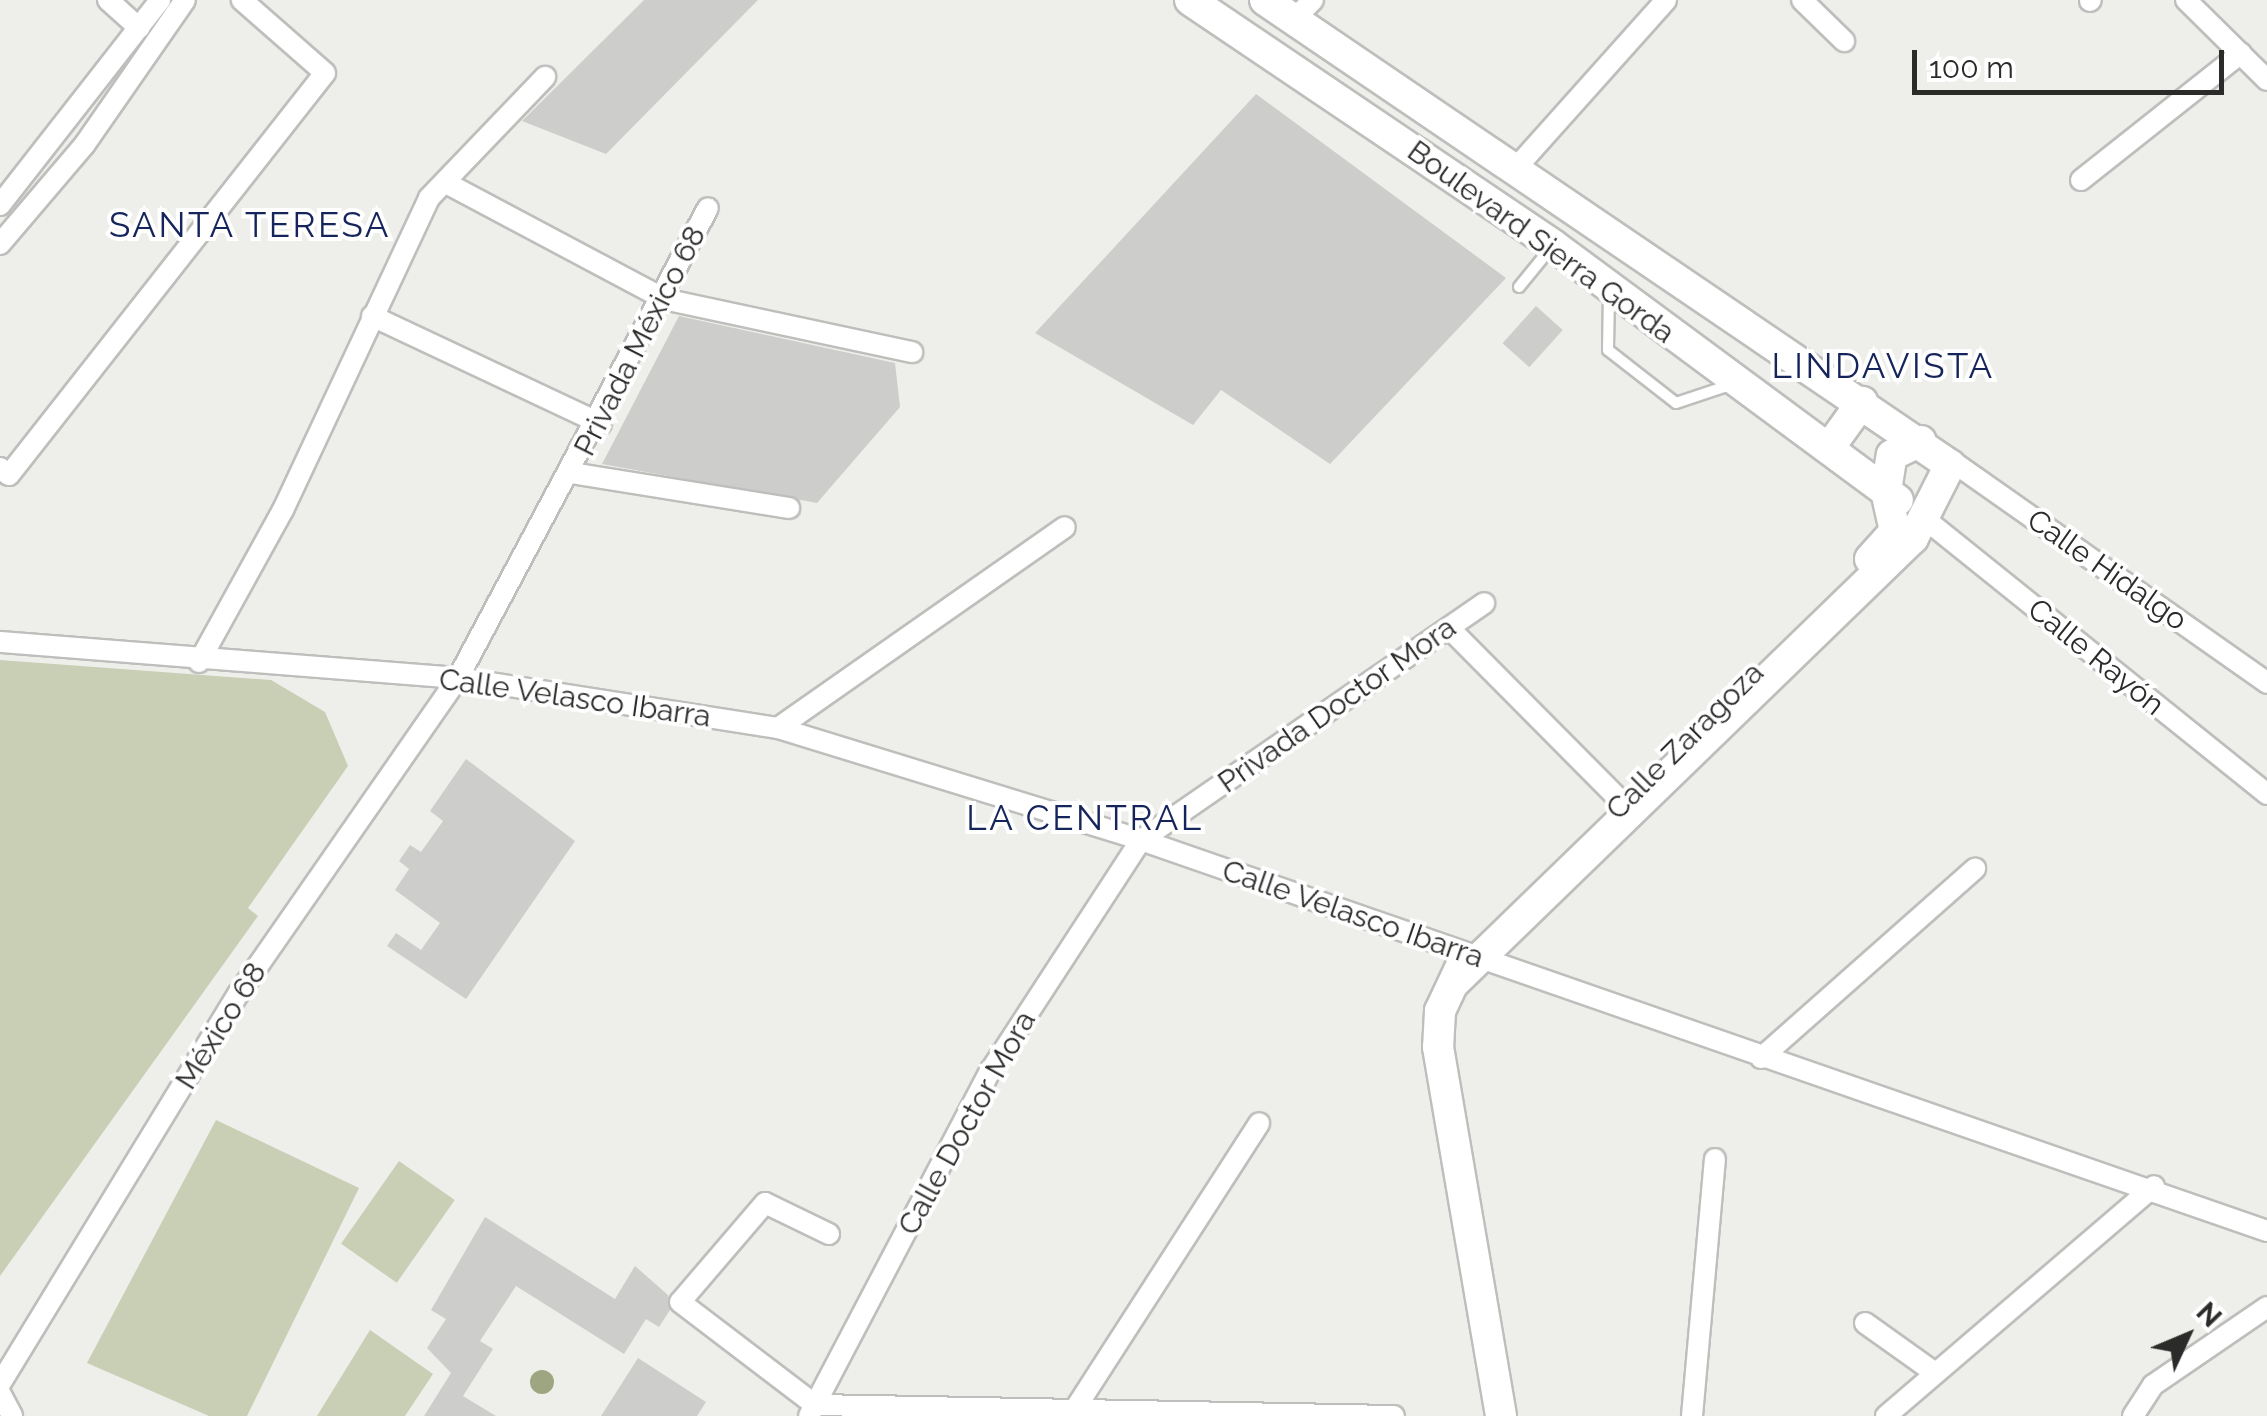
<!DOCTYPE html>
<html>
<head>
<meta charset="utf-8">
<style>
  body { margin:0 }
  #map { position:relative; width:2267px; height:1416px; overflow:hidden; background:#eeefeb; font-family:Raleway,sans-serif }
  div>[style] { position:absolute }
  .green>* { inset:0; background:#c8cfb4; transform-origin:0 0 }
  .water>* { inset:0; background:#9da680 }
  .round { border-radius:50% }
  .building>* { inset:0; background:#cdcecb; transform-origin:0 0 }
  .roads { filter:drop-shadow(2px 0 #bebfbc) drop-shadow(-2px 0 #bebfbc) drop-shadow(0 2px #bebfbc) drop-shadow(0 -2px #bebfbc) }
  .lane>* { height:10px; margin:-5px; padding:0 5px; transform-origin:5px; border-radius:5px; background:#fff }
  .street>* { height:20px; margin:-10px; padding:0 10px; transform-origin:10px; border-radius:10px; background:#fff }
  .secondary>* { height:30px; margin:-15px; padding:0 15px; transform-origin:15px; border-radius:15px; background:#fff }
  span { translate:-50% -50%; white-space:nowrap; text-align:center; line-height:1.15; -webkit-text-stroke:8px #fff; paint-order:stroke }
  .street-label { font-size:30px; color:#2b2b2a }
  .quarter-label { font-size:35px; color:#15245a; letter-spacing:2.5px }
  .north { position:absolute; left:2137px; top:1286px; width:100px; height:100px; -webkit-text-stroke:8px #fff; paint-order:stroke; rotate:46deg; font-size:28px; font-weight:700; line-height:40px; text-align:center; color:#2b2b2a }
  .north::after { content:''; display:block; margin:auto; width:35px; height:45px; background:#2b2b2a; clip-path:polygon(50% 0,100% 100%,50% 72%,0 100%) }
  .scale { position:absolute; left:1912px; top:50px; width:312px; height:45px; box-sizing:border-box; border:5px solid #2b2b2a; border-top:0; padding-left:12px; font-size:30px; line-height:35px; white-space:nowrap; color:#2b2b2a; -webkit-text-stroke:8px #fff; paint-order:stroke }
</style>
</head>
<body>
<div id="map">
  <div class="green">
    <div style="clip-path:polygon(0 660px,271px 680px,325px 712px,348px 766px,248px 908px,258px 916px,0 1276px)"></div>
    <div style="clip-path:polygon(216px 1120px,359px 1188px,247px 1416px,209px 1416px,87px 1363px)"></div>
    <div style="left:399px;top:1161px;width:68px;height:101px;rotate:35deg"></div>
    <div style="clip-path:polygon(370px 1330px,433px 1374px,405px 1416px,317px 1416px)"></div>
  </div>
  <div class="water">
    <div class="round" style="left:530px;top:1370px;width:24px;height:24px"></div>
  </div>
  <div class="building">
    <div style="clip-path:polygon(644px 0,758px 0,606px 154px,522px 121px)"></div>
    <div style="clip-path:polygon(1256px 94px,1506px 278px,1330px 464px,1221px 390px,1193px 425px,1035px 333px)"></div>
    <div style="left:1536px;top:306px;width:36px;height:50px;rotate:42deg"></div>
    <div style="clip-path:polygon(679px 316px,895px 363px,900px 407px,817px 503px,602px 464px)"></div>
    <div style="clip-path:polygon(466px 759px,575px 841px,466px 999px,387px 946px,396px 933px,421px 950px,440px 923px,395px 890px,409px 869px,399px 861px,410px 845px,421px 852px,443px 821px,430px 811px)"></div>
    <div style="clip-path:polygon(485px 1217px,615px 1299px,635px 1266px,668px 1295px,670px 1310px,659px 1327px,646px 1319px,624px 1354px,516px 1286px,480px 1341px,493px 1349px,463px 1396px,496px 1416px,424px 1416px,451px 1373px,427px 1348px,446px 1319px,431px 1310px)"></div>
    <div style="clip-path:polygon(638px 1358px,706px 1402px,697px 1416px,601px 1416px)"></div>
  </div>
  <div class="roads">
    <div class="lane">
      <div style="left:1519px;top:287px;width:49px;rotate:-50.8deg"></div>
      <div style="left:1609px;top:292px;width:58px;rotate:91deg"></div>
      <div style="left:1608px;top:350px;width:86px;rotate:37.9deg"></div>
      <div style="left:1676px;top:403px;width:60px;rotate:-18.4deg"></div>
    </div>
    <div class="street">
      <div style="left:108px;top:0;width:42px;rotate:42.1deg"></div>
      <div style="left:1802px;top:0;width:59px;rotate:44.3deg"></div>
      <div style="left:2186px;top:0;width:114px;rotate:44.6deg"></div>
      <div style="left:2090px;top:1px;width:1px;rotate:-45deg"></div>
      <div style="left:1294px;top:19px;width:27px;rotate:-45deg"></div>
      <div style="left:1516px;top:168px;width:225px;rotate:-48.2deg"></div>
      <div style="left:2081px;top:180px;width:204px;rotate:-38.4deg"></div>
      <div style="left:450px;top:185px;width:242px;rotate:28deg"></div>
      <div style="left:664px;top:299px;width:254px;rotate:12.1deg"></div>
      <div style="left:0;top:205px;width:260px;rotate:-52deg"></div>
      <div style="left:0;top:244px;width:131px;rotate:-49.6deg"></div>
      <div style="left:85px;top:144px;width:175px;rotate:-55.2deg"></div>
      <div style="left:372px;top:316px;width:253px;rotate:25.2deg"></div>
      <div style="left:1946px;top:457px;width:393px;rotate:35.1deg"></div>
      <div style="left:0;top:468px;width:11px;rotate:38deg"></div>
      <div style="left:9px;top:475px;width:511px;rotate:-51.83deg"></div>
      <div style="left:325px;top:73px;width:111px;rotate:-138.7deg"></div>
      <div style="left:571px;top:473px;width:221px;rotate:9.1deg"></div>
      <div style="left:1925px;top:519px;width:439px;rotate:38.8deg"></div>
      <div style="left:1449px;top:628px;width:247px;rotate:45.2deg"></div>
      <div style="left:0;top:642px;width:459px;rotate:4.5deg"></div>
      <div style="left:458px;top:678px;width:324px;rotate:8.9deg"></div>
      <div style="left:778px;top:728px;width:380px;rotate:17.1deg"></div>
      <div style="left:1141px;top:840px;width:1192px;rotate:19.15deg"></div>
      <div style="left:199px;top:662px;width:174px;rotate:-61.1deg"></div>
      <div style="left:283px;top:510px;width:344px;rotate:-64.9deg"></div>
      <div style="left:429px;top:198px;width:168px;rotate:-46.2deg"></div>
      <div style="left:778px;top:728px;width:350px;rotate:-35deg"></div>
      <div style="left:1761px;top:1058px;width:286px;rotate:-41.5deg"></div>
      <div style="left:829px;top:1234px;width:71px;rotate:-154.2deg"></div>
      <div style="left:765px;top:1203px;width:130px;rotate:130.6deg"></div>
      <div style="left:680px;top:1302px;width:170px;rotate:37.3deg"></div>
      <div style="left:815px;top:1405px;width:579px;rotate:1.09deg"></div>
      <div style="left:1865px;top:1323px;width:86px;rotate:35.5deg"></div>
      <div style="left:0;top:1384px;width:458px;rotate:-58.6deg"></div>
      <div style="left:239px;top:993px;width:384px;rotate:-55.2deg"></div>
      <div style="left:458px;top:678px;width:532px;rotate:-61.99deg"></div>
      <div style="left:0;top:1393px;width:26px;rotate:62deg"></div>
      <div style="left:1075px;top:1409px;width:340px;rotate:-57.2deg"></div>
      <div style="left:809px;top:1416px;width:391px;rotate:-62.3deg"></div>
      <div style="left:991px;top:1070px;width:275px;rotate:-56.9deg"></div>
      <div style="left:1141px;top:840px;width:417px;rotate:-34.6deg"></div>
      <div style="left:1692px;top:1416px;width:258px;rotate:-84.9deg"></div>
      <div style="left:1886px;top:1416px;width:353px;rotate:-40.6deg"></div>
      <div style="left:2133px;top:1416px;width:37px;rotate:-57deg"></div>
      <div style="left:2153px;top:1385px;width:138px;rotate:-34.4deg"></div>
    </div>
    <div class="secondary">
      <div style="left:1190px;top:0;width:438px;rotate:34deg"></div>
      <div style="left:1553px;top:245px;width:429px;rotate:36.5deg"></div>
      <div style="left:1265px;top:0;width:828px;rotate:34.17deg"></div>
      <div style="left:1950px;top:465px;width:82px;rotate:116.9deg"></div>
      <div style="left:1913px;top:538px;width:639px;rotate:135.89deg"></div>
      <div style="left:1829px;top:448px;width:57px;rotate:-54.3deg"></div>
      <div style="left:1870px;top:559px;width:38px;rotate:-48deg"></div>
      <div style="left:1895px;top:531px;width:41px;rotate:-102.7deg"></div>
      <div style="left:1886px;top:491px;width:36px;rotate:-81deg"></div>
      <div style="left:1892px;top:455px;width:32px;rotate:-26deg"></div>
      <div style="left:1462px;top:964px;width:52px;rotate:115.1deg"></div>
      <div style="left:1440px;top:1011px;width:36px;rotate:93deg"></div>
      <div style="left:1438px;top:1047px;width:374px;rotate:80.3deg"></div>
    </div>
  </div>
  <div class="street-label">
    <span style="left:1541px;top:242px;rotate:36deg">Boulevard Sierra Gorda</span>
    <span style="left:640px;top:341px;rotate:-63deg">Privada México 68</span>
    <span style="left:2107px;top:570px;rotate:35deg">Calle Hidalgo</span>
    <span style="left:2096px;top:657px;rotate:39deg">Calle Rayón</span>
    <span style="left:575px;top:698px;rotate:8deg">Calle Velasco Ibarra</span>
    <span style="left:1337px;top:705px;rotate:-35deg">Privada Doctor Mora</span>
    <span style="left:1685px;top:741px;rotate:-45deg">Calle Zaragoza</span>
    <span style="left:1353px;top:914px;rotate:19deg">Calle Velasco Ibarra</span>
    <span style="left:221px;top:1026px;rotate:-58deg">México 68</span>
    <span style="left:967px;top:1123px;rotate:-61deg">Calle Doctor Mora</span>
  </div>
  <div class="quarter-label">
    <span style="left:250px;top:225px">SANTA TERESA</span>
    <span style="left:1883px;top:366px">LINDAVISTA</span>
    <span style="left:1085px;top:818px">LA CENTRAL</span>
  </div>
  <div class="north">N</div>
  <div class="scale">100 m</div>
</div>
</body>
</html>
